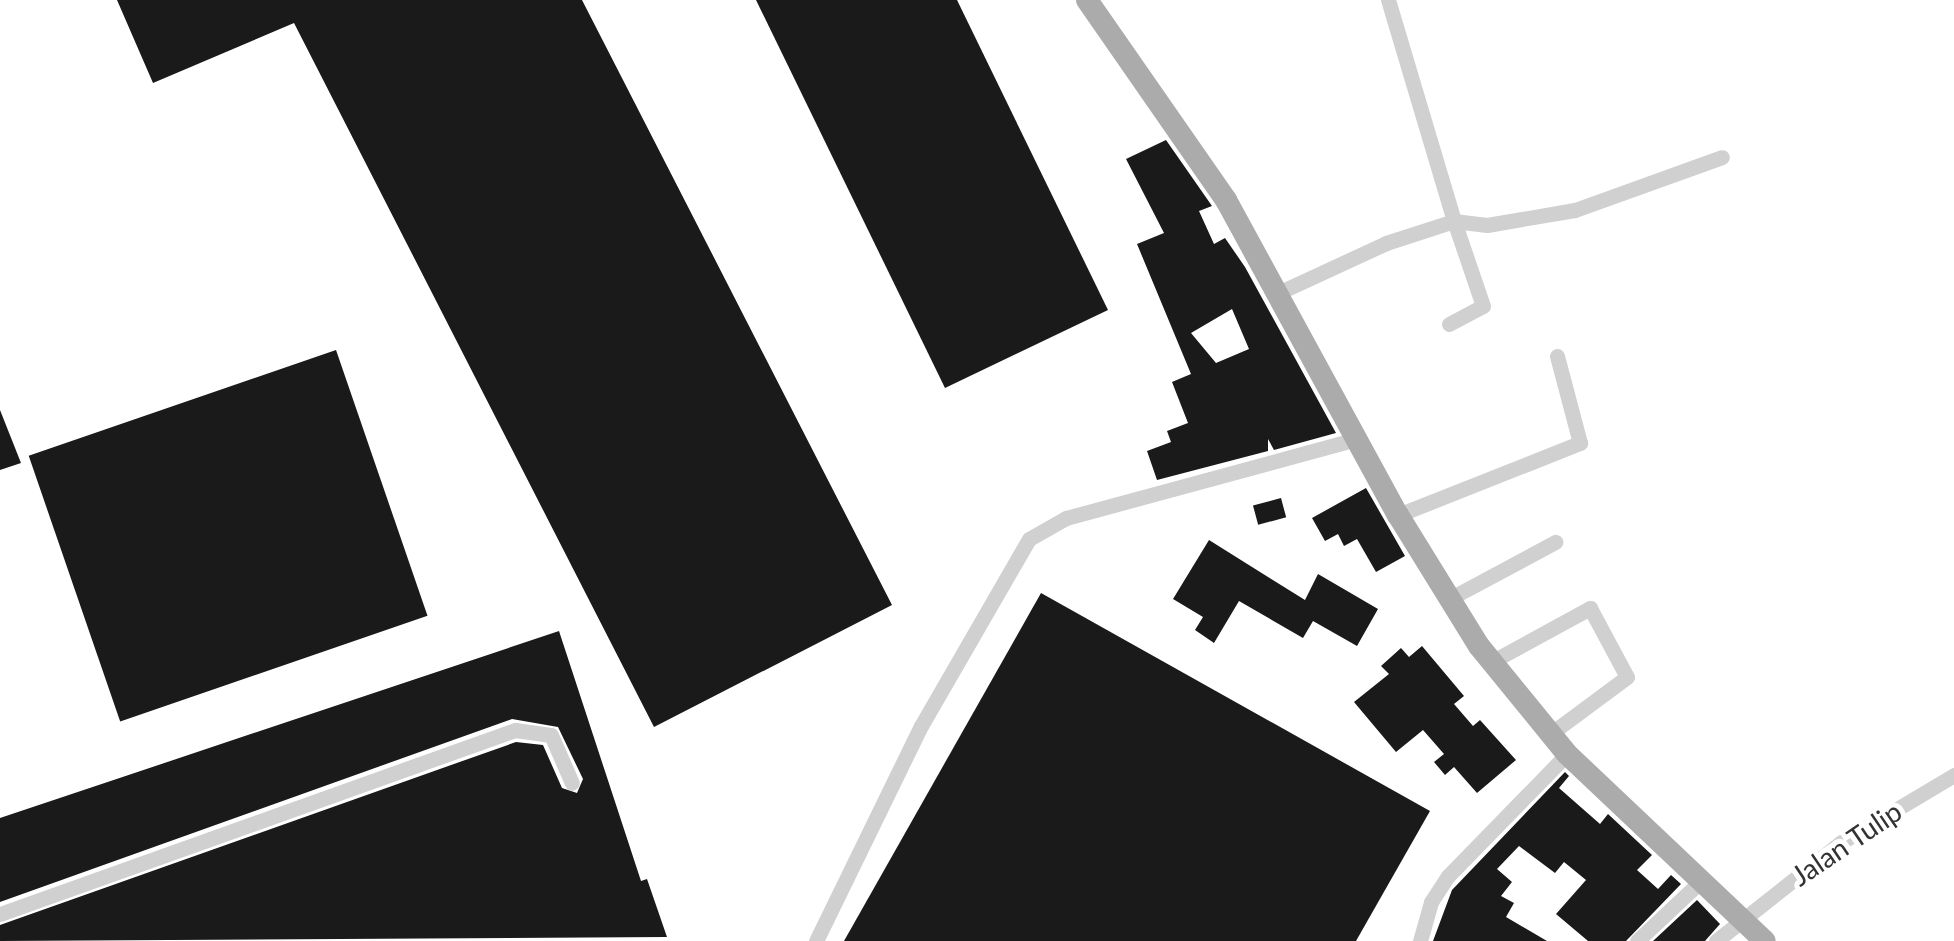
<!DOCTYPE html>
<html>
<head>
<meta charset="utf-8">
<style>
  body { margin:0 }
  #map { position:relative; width:1954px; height:941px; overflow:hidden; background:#fff; font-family:Lato,sans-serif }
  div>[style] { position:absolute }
  .building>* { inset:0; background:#1a1a1a; transform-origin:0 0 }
  .minor>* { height:15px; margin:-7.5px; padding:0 7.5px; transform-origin:7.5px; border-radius:7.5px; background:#d0d0d0 }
  .primary>* { height:22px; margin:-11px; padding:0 11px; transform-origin:11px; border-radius:11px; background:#ababab }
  span { translate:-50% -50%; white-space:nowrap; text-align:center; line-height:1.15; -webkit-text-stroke:10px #fff; paint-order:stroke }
  .street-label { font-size:28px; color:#333 }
</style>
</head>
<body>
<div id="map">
  <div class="building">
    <div style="clip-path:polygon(117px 0,582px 0,892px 605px,654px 727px,294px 23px,153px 83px)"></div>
    <div style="clip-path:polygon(756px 0,957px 0,1108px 310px,945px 388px)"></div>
    <div style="clip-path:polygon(evenodd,1166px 140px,1212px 206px,1199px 211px,1214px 244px,1225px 238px,1245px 267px,1336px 433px,1274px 450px,1268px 439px,1268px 451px,1157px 480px,1147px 451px,1171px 442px,1167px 431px,1188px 423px,1172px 382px,1191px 374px,1137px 244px,1164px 233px,1126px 159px,1166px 140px,1232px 309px,1249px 349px,1216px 363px,1191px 333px,1232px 309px)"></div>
    <div style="left:336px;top:350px;width:281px;height:325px;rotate:71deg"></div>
    <div style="clip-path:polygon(0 410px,21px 463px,0 470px)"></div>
    <div style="clip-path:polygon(1366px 488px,1405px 556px,1376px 572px,1357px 539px,1344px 546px,1338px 534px,1325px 541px,1312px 518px)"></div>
    <div style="left:1281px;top:498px;width:20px;height:29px;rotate:75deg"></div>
    <div style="clip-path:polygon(1209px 540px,1305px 600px,1318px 574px,1378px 609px,1357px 646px,1313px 621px,1303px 638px,1239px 601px,1214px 643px,1195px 630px,1203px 617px,1173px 599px)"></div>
    <div style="clip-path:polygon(1041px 593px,1430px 811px,1356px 941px,844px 941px)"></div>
    <div style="clip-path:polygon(559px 631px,641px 881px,647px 879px,667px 937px,0 941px,0 925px,516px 742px,543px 745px,562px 788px,577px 793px,583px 779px,558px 727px,512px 719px,0 902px,0 818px)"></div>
    <div style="clip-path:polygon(1422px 646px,1464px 696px,1454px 704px,1473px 726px,1480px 720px,1516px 760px,1477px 793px,1454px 767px,1445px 775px,1434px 762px,1444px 754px,1423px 730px,1396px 752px,1354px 702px,1389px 674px,1381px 666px,1401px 648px,1409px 657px)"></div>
    <div style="clip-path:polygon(1565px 772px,1569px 776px,1559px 788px,1600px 824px,1608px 814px,1652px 855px,1637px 870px,1658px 889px,1671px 875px,1681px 884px,1626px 941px,1588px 941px,1556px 914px,1586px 880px,1564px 862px,1555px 873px,1519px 846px,1497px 869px,1512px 882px,1501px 896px,1514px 903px,1506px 917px,1547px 941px,1433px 941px,1452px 890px)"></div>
    <div style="clip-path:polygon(1697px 900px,1720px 924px,1705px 941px,1653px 941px)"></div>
  </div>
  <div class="minor">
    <div style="left:1454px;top:221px;width:33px;rotate:7deg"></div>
    <div style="left:1487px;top:225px;width:89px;rotate:-9.7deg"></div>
    <div style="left:1575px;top:210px;width:156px;rotate:-19.8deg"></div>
    <div style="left:1278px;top:293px;width:119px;rotate:-24.8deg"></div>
    <div style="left:1386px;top:243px;width:71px;rotate:-17.9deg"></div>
    <div style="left:1454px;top:221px;width:231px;rotate:-106.6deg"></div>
    <div style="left:1449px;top:324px;width:38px;rotate:-28deg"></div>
    <div style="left:1483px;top:306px;width:90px;rotate:-108.8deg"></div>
    <div style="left:1398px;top:515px;width:196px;rotate:-21.6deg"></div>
    <div style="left:1580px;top:443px;width:90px;rotate:-104.8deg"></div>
    <div style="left:1447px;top:600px;width:123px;rotate:-28.2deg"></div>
    <div style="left:1491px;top:662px;width:113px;rotate:-28.6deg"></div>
    <div style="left:1590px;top:608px;width:78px;rotate:61.8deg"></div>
    <div style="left:1627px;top:677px;width:97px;rotate:143.4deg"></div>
    <div style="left:0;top:914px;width:547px;rotate:-19.66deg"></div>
    <div style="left:515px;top:730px;width:36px;rotate:8deg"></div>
    <div style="left:551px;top:735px;width:52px;rotate:66.4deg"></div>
    <div style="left:816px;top:941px;width:239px;rotate:-64deg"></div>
    <div style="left:921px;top:726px;width:216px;rotate:-60deg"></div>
    <div style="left:1029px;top:539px;width:43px;rotate:-29.6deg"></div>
    <div style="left:1066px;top:518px;width:302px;rotate:-15.2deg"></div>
    <div style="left:1420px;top:941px;width:41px;rotate:-74.2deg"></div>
    <div style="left:1431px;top:902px;width:31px;rotate:-57deg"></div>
    <div style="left:1448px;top:876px;width:170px;rotate:-45.7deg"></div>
    <div style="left:1637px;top:941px;width:88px;rotate:-43.2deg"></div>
    <div style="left:1716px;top:941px;width:158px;rotate:-38.3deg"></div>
    <div style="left:1840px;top:843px;width:133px;rotate:-30.8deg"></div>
  </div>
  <div class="primary">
    <div style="left:1087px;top:0;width:244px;rotate:55.2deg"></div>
    <div style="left:1226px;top:200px;width:359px;rotate:61.4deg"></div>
    <div style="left:1398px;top:515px;width:154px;rotate:58.3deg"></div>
    <div style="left:1479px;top:646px;width:139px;rotate:50.8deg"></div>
    <div style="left:1567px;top:754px;width:272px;rotate:43.4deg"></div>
  </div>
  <div class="street-label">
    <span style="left:1846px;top:843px;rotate:-34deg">Jalan Tulip</span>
  </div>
</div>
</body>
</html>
